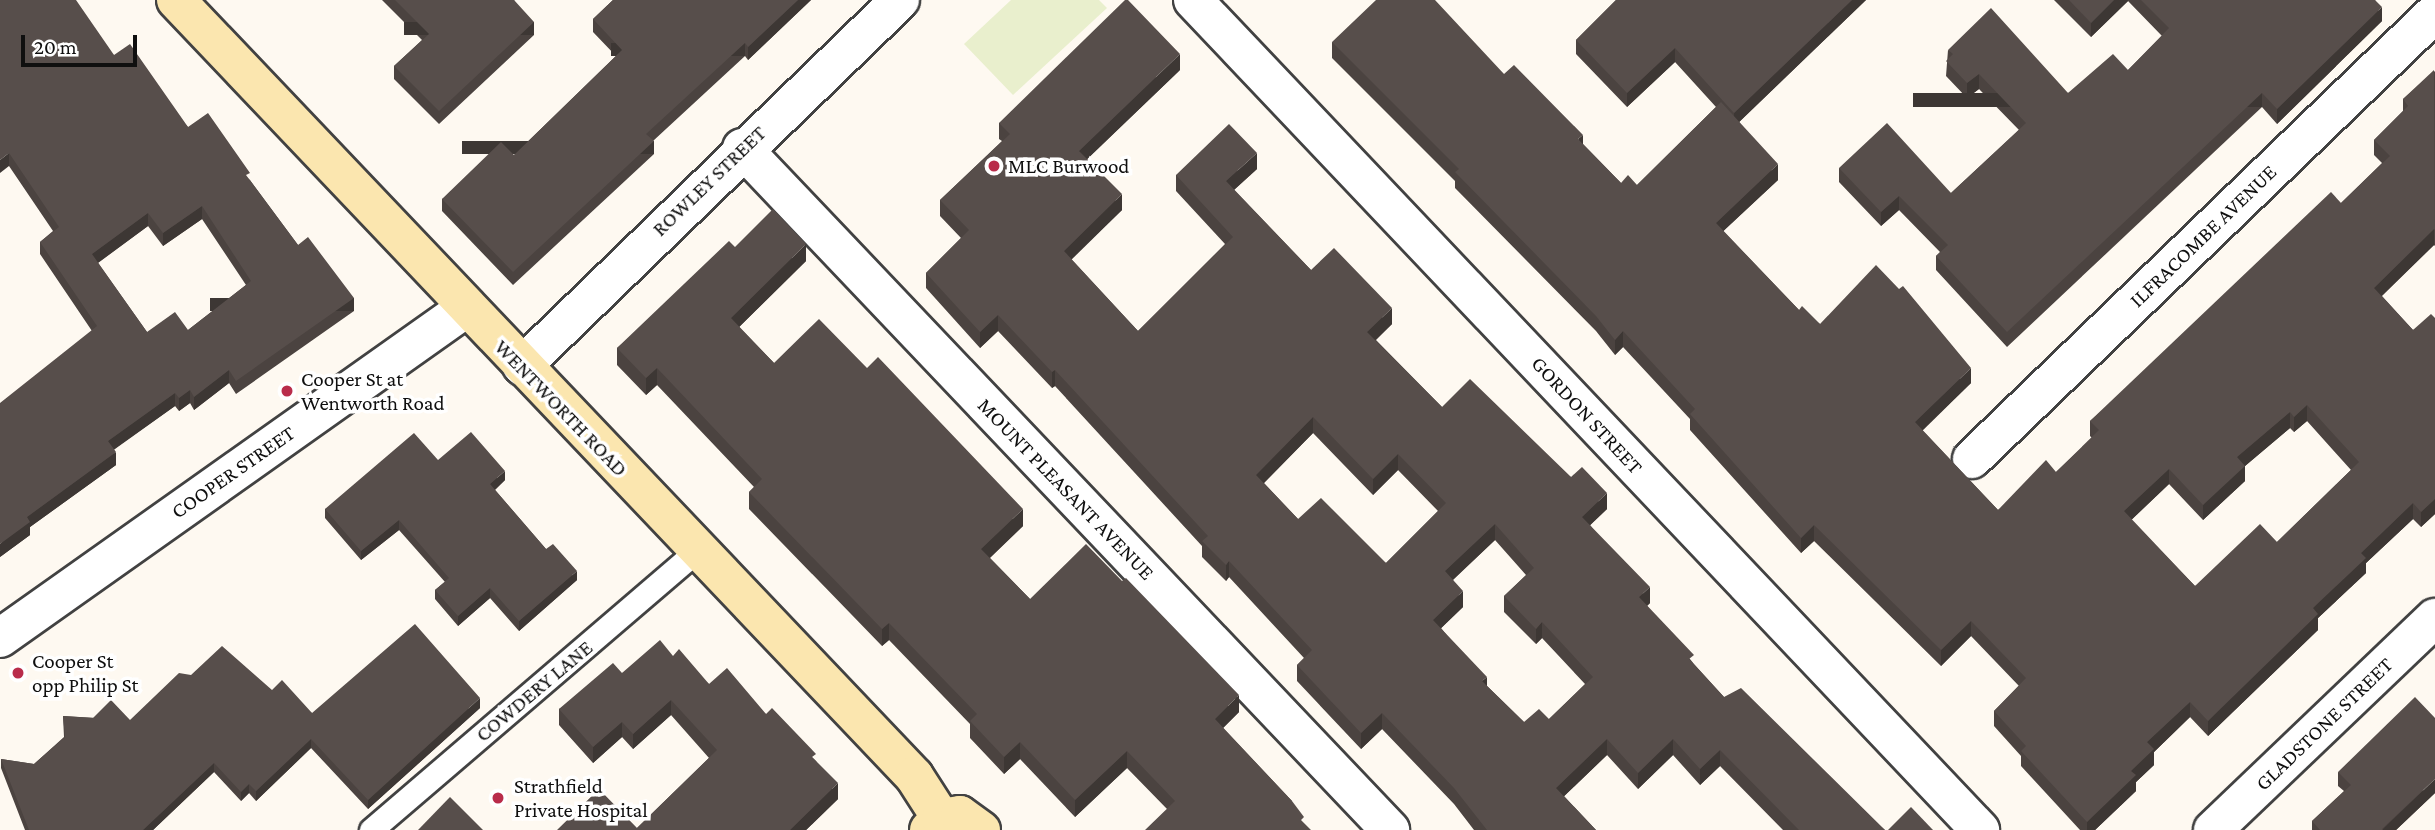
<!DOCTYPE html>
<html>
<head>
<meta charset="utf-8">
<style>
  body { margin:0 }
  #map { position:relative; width:2435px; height:830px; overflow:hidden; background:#fef9f1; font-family:"Crimson Pro",serif }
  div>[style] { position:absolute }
  .pitch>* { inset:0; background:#e9efcd }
  .roads { filter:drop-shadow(2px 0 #424242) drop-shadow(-2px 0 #424242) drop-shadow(0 2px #424242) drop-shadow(0 -2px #424242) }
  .lane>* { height:23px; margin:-11.5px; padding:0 11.5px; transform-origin:11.5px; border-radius:11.5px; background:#fff }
  .street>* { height:38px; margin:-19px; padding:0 19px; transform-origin:19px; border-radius:19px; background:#fff }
  .secondary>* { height:38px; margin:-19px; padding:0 19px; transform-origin:19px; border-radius:19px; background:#fbe6af }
  .wall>* { inset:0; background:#4b4340 }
  .shaded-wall>* { inset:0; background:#3d3734; transform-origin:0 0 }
  .building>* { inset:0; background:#574e4b }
  .dots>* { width:19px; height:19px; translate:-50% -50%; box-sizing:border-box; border:4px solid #fff; border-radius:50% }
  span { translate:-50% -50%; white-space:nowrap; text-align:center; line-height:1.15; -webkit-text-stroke:7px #fff; paint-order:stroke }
  .poi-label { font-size:21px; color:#0f0f0f }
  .left { translate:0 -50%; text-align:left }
  .street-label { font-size:21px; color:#0f0f0f }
  .scale { position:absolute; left:21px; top:35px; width:116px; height:32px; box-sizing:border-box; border:4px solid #0f0f0f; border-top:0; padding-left:9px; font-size:21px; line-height:24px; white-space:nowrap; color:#0f0f0f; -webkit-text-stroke:5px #fff; paint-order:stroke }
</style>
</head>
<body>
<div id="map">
  <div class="pitch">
    <div style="clip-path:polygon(1011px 0,1099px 0,1107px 8px,1013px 95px,964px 44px)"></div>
  </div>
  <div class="roads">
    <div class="lane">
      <div style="left:371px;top:830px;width:429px;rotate:-40.6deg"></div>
    </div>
    <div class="street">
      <div style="left:1193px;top:0;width:1144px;rotate:46.52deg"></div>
      <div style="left:742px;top:148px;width:941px;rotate:46.46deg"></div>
      <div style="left:522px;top:366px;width:526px;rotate:-44.08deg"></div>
      <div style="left:1972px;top:459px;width:643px;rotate:-43.93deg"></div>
      <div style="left:0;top:638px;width:571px;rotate:-35.3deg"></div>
      <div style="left:2213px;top:830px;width:307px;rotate:-43.7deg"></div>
    </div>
    <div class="secondary">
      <div style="left:176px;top:0;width:1071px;rotate:46.44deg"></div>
      <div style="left:914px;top:776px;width:50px;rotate:57.3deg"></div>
      <div style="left:929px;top:830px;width:17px;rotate:-45deg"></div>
      <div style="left:941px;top:818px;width:19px;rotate:-9deg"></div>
      <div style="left:960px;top:815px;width:26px;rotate:36deg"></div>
    </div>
  </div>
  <div class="wall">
    <div style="clip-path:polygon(evenodd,0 0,114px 55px,188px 127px,250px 180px,298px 245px,354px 311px,236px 394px,229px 383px,194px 410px,190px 403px,179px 411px,175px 406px,114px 449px,116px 465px,30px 527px,30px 535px,0 557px,92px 331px,40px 254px,40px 242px,53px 231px,9px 166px,0 0,202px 219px,246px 285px,188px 330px,147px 332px,98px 263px,148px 226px,163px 246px,202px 219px)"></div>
    <div style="clip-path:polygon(382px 0,514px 0,534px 35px,439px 124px,394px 79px,394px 66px,422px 40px)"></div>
    <div style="clip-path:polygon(613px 0,811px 0,748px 60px,745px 56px,653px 141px,654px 154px,513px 285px,442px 211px,442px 199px,514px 155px,616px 56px,593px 32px,593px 19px)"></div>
    <div style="clip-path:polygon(evenodd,1616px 0,1866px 0,1739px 122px,1778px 180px,1723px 231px,1799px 310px,1820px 324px,1971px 383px,1922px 430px,1998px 510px,2056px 472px,2092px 438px,2090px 436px,2090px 421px,2341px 203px,2382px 163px,2374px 155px,2374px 140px,2403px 111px,2403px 99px,2435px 71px,2435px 246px,2434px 245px,2382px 296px,2413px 330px,2435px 318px,2435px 514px,2421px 527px,2413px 519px,2366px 563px,2366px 573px,2318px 618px,2318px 630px,2208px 736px,2190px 717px,2154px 752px,2154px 765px,2136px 782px,2136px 791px,2095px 830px,2080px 830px,2021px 766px,2021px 756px,1994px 726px,1994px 711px,2019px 686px,1971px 636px,1941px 666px,1814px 541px,1801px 553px,1690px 430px,1690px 419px,1623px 347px,1615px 355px,1596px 331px,1455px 188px,1455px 181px,1332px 58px,1332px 42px,1504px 74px,1583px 144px,1621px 183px,1637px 185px,1716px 107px,1675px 62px,1627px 107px,1576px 54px,1576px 40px,1616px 0,2307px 421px,2351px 470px,2277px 542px,2195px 586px,2131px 520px,2169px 484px,2203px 520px,2245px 481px,2245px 466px,2290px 428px,2294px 432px,2307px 421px)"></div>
    <div style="clip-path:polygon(2054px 0,2375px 0,2382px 21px,2277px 124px,2262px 107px,2007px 347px,1936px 270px,1936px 256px,1940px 252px,1899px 210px,1881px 226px,1839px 182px,1839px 168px,1951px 193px,2019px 130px,1979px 89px,1967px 98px,1946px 76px,1948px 50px,2068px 93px,2128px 70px,2162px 36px,2128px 1px,2091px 37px)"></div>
    <div style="clip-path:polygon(evenodd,1180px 70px,1087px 159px,1122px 210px,1071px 259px,1138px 331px,1225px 244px,1176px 191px,1176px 175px,1257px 169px,1234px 190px,1311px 270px,1392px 324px,1376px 340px,1442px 407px,1571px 477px,1607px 509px,1590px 525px,1650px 603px,1647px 606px,1694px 664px,1724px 697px,1885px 830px,1783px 830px,1720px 766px,1700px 785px,1673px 755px,1638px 789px,1607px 755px,1564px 796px,1596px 830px,1474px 830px,1454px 804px,1382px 729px,1361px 749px,1297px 681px,1297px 665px,1304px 658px,1229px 577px,1226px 581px,1202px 557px,1202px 546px,1055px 386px,1052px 388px,998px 331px,980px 348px,926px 288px,926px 273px,961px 238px,940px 216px,940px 200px,1002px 141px,999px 139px,999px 123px,1180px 70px,1313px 433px,1373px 495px,1398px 470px,1438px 511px,1386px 563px,1298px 519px,1264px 483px,1313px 433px,1180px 70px,1495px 540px,1526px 575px,1504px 596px,1504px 612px,1536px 644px,1542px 638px,1585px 684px,1549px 719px,1524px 722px,1487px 686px,1441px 628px,1463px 607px,1453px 580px,1495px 540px)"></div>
    <div style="clip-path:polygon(735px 247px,806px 261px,739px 327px,774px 363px,1023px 526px,990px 558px,1030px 599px,1239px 712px,1223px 728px,1292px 801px,1167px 809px,1127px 768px,1075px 817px,1020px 759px,1004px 774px,970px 738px,970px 724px,889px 640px,882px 646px,749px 509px,749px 492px,754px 487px,657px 385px,646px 395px,617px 365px,617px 348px)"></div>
    <div style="clip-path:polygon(438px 460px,505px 480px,495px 490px,546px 549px,577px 580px,519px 631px,490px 598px,458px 626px,435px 599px,435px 590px,445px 582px,399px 530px,361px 560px,325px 518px,325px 509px)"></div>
    <div style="clip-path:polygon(673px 656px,709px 684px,766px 714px,816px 761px,838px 799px,806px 830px,557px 830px,637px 828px,709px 758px,671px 715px,633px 749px,622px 737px,593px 763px,559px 725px,559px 709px,622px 673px)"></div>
    <div style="clip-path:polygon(272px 690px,312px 713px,480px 708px,368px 809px,311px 748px,256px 801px,249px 793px,241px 801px,214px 772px,153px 830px,25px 830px,1px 768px,1px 759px,34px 764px,64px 737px,63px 716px,130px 720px)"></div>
    <div style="clip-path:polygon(2338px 772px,2435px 793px,2396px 830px,2312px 830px,2312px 821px,2344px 791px,2338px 786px)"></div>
  </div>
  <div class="shaded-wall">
    <div style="clip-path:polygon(798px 0,811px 0,748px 60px,748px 47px)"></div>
    <div style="clip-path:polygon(1852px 0,1866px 0,1734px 127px,1734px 113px)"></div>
    <div style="clip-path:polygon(2114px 0,2128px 0,2128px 1px,2091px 37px,2091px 23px)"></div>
    <div style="clip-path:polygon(2382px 7px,2382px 21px,2277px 124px,2277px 109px)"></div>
    <div style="left:534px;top:22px;width:13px;height:130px;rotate:90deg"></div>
    <div style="left:745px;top:43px;width:13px;height:134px;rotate:90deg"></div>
    <div style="clip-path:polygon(1675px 48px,1675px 62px,1627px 107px,1627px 93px)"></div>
    <div style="clip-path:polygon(1180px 54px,1180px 70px,1079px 167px,1079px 151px)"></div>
    <div style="clip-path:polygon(1979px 74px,1979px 89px,1967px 98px,1967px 83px)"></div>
    <div style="left:2262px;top:93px;width:14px;height:349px;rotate:90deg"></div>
    <div style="clip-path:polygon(1583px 135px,1583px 150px,1578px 139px)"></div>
    <div style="left:654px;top:141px;width:13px;height:192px;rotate:90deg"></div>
    <div style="clip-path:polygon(9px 153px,9px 166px,0 173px,0 160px)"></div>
    <div style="clip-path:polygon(1257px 153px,1257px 169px,1226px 197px,1226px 181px)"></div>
    <div style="clip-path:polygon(1778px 164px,1778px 180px,1716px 238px,1716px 223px)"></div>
    <div style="clip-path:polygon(1122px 194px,1122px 210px,1064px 267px,1064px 251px)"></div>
    <div style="clip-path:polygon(1899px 196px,1899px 210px,1881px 226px,1881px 212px)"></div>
    <div style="clip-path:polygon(202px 206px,202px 219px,163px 246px,163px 233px)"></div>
    <div style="clip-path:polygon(148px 213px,148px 226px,92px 267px,92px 254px)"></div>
    <div style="clip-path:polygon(2434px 229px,2434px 245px,2374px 303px,2374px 288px)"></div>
    <div style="clip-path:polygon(806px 244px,806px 261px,731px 335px,731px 318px)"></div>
    <div style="left:354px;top:298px;width:13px;height:144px;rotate:90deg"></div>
    <div style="clip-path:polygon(1392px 308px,1392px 324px,1367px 348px,1367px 332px)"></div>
    <div style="clip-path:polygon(998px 315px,998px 331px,980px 348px,980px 332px)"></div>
    <div style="clip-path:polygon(1623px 331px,1623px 347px,1615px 355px,1615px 340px)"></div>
    <div style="clip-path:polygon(657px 368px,657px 385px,646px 395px,646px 378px)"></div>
    <div style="clip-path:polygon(1971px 368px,1971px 383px,1915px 438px,1915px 422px)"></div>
    <div style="clip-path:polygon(229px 370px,229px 383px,194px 410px,194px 397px)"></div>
    <div style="clip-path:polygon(1055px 370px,1055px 386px,1052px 388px,1052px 372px)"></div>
    <div style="clip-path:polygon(190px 390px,190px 403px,179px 411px,179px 398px)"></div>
    <div style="clip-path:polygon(175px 393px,175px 406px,108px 454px,108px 441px)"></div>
    <div style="clip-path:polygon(2307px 405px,2307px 421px,2294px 432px,2294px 417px)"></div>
    <div style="clip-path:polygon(2290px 412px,2290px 428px,2245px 466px,2245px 481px,2203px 520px,2203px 505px,2237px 457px)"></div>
    <div style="clip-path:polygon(1313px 417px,1313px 433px,1256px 491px,1256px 475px)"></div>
    <div style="clip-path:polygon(116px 452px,116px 465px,30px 527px,30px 535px,0 557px,0 544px,27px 517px)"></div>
    <div style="clip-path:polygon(1398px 454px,1398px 470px,1373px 495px,1373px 479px)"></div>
    <div style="clip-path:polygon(2169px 469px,2169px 484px,2124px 527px,2124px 511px)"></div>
    <div style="clip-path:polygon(505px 471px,505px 480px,490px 494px,490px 484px)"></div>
    <div style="clip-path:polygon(1607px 493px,1607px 509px,1582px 533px,1582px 517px)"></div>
    <div style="clip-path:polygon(2435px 499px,2435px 514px,2421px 527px,2421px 512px)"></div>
    <div style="clip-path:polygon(2413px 503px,2413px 519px,2366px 563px,2366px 573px,2318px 618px,2318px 630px,2208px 736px,2208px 721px,2313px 608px,2361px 553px)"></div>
    <div style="clip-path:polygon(1023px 509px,1023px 526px,981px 566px,981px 549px)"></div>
    <div style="clip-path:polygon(399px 520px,399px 530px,361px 560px,361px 551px)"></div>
    <div style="clip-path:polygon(1495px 524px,1495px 540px,1445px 587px,1445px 571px)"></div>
    <div style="clip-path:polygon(1814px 525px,1814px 541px,1801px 553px,1801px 538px)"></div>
    <div style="clip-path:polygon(1229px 561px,1229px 577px,1226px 581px,1226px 565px)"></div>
    <div style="clip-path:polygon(577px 571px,577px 580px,519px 631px,519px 621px)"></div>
    <div style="clip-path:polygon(1650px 587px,1650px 603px,1639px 613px,1639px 597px)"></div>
    <div style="clip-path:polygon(490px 588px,490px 598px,458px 626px,458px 616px)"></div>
    <div style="clip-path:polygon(1463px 591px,1463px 607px,1433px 636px,1433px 620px)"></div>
    <div style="clip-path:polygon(1971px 621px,1971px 636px,1941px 666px,1941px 650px)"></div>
    <div style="clip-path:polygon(1542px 622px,1542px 638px,1536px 644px,1536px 629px)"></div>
    <div style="clip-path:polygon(889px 623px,889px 640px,882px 646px,882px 629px)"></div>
    <div style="clip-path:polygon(1487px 677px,1487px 693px,1482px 681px)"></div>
    <div style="clip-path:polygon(1239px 695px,1239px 712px,1215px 736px,1215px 719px)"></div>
    <div style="clip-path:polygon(480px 698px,480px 708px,368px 809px,368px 800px)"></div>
    <div style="clip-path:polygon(671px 700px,671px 715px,633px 749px,633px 734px)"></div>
    <div style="clip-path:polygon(2190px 702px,2190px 717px,2154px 752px,2154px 765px,2136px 782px,2136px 791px,2095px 830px,2087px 830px,2087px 822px,2131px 771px,2147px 742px)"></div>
    <div style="clip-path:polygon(1382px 713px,1382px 729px,1361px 749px,1361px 733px)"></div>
    <div style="clip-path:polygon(622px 722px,622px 737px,593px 763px,593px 747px)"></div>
    <div style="clip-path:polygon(311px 739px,311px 748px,256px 801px,256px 791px)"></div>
    <div style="clip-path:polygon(1607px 739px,1607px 755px,1556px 804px,1556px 788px)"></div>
    <div style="clip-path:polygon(1673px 739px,1673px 755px,1638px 789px,1638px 773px)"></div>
    <div style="clip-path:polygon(1020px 742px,1020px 759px,1004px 774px,1004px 757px)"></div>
    <div style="clip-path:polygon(1720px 750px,1720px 766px,1700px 785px,1700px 769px)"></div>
    <div style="clip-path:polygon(1127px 751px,1127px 768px,1075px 817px,1075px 800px)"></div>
    <div style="clip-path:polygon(214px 763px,214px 772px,153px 830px,143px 830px)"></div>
    <div style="clip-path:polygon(2435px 779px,2435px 793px,2396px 830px,2382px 830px)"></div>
    <div style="clip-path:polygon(838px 783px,838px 799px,806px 830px,790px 830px)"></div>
    <div style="clip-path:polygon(249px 784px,249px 793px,241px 801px,241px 792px)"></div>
  </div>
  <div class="building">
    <div style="clip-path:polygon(evenodd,0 0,76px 0,114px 55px,130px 44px,188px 127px,208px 113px,250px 173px,246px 175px,298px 245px,308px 237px,354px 298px,236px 381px,229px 370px,194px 397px,190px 390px,179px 398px,175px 393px,108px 441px,116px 452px,27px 517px,30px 522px,0 544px,0 403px,97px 326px,40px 242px,59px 227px,9px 153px,0 160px,0 0,202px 206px,251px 281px,188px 330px,175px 312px,147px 332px,92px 254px,148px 213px,163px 233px,202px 206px)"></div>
    <div style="clip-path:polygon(395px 0,514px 0,534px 22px,439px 111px,394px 66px,429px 34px)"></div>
    <div style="clip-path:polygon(613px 0,798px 0,748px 47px,745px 43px,646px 134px,654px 141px,513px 272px,442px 199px,501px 142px,514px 155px,622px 50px,593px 19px)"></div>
    <div style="clip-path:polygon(evenodd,1125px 0,1128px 0,1180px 54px,1079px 151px,1122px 194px,1064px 251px,1138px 331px,1233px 237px,1176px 175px,1229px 124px,1257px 153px,1226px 181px,1311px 270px,1334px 248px,1392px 308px,1367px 332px,1442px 407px,1470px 379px,1571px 477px,1582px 467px,1607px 493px,1582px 517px,1650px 587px,1639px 597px,1694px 655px,1689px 659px,1724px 697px,1741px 688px,1885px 830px,1799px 830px,1720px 750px,1700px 769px,1673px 739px,1638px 773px,1607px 739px,1556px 788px,1596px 830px,1487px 830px,1454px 788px,1382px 713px,1361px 733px,1297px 665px,1312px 650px,1229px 561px,1226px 565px,1202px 541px,1208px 536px,1055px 370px,1052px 372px,998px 315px,980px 332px,926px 273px,969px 230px,940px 200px,1010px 134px,999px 123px,1125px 0,1313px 417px,1373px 479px,1398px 454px,1446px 503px,1386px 563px,1321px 498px,1298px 519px,1256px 475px,1313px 417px,1125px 0,1495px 524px,1534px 568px,1504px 596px,1536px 629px,1542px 622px,1593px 677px,1549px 719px,1539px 709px,1524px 722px,1482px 681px,1487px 677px,1433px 620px,1463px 591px,1445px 571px,1495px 524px)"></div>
    <div style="clip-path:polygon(evenodd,1376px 0,1435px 0,1504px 74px,1514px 65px,1583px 135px,1578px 139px,1621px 183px,1628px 175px,1637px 185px,1721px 102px,1778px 164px,1716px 223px,1799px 310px,1802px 306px,1820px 324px,1876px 265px,1899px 289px,1903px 286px,1971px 368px,1915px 422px,1998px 510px,2046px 460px,2056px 472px,2099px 430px,2090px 421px,2331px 192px,2341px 203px,2390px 156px,2374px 140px,2408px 106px,2403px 99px,2434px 70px,2435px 230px,2434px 229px,2374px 288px,2413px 330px,2431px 314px,2435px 318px,2435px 499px,2421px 512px,2413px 503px,2361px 553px,2366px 558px,2313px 608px,2318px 614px,2208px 721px,2190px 702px,2147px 742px,2154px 749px,2131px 771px,2136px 775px,2087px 822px,2021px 751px,2026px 746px,1994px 711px,2026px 678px,1971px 621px,1941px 650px,1814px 525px,1801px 538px,1690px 414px,1695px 409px,1623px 331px,1615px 340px,1596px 316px,1455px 172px,1459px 169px,1332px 42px,1376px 0,2307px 405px,2359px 462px,2277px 542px,2260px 524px,2195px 586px,2124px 511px,2169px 469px,2203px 505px,2245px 466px,2237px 457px,2290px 412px,2294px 417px,2307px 405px)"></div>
    <div style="clip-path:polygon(1616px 0,1852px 0,1734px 113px,1675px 48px,1627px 93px,1576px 40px)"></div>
    <div style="clip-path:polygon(2069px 0,2114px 0,2091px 23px)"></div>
    <div style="clip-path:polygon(2141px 0,2375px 0,2382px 7px,2277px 109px,2262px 93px,2007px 332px,1936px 256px,1948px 245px,1899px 196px,1881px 212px,1839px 168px,1887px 123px,1951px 193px,2026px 123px,1979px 74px,1967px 83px,1946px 61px,1953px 54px,1948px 50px,1991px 8px,2068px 93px,2113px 54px,2128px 70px,2169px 28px)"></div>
    <div style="clip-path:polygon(773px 209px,806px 244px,731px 318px,774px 363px,819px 319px,867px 368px,878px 357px,1023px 509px,981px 549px,1030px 599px,1086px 544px,1122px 581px,1126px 578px,1239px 695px,1215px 719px,1292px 801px,1304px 817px,1301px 820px,1311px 830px,1145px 830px,1175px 801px,1127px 751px,1075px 800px,1020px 742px,1004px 757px,970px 721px,977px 714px,889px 623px,882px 629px,749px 492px,762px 479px,657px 368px,646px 378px,617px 348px,729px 241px,735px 247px)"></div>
    <div style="clip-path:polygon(471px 432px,505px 471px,490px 484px,546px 549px,553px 544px,577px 571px,519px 621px,490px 588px,458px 616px,435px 590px,449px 578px,399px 520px,361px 551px,325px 509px,414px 433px,438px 460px)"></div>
    <div style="clip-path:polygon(415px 624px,480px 698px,368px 800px,311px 739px,256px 791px,249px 784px,241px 792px,214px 763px,143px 830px,29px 830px,1px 759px,34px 764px,65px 737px,63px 716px,93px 718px,111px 700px,130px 720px,179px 673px,191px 675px,222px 646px,272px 690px,282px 680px,312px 713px)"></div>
    <div style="clip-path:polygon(660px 640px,673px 656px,679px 649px,709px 684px,727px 668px,766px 714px,772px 708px,816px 754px,812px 757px,838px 783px,790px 830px,557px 830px,599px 789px,637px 828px,717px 750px,671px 700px,633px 734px,622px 722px,593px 747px,559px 709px,613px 663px,622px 673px)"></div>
    <div style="clip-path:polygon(2415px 697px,2435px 718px,2435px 779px,2382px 829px,2383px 830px,2320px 830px,2312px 821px,2351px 785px,2338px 772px)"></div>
    <div style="clip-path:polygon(450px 797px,483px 830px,418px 830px)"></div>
    <div style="clip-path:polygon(1911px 807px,1933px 830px,1888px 830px)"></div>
  </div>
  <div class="dots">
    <div style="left:994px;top:166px;background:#b92c4a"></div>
    <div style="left:287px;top:391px;background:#b92c4a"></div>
    <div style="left:18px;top:673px;background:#b92c4a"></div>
    <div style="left:498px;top:798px;background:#b92c4a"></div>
  </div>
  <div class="poi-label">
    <span class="left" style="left:1008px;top:166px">MLC Burwood</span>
    <span class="left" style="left:301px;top:391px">Cooper St at<br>Wentworth Road</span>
    <span class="left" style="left:32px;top:673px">Cooper St<br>opp Philip St</span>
    <span class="left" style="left:514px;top:798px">Strathfield<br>Private Hospital</span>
  </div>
  <div class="street-label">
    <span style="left:709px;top:181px;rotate:-44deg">ROWLEY STREET</span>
    <span style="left:2203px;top:236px;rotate:-44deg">ILFRACOMBE AVENUE</span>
    <span style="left:561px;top:408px;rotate:46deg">WENTWORTH ROAD</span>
    <span style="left:1587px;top:415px;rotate:47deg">GORDON STREET</span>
    <span style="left:233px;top:472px;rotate:-35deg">COOPER STREET</span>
    <span style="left:1066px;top:489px;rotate:46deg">MOUNT PLEASANT AVENUE</span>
    <span style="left:534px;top:691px;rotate:-40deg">COWDERY LANE</span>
    <span style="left:2324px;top:724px;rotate:-44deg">GLADSTONE STREET</span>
  </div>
  <div class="scale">20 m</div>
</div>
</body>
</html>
